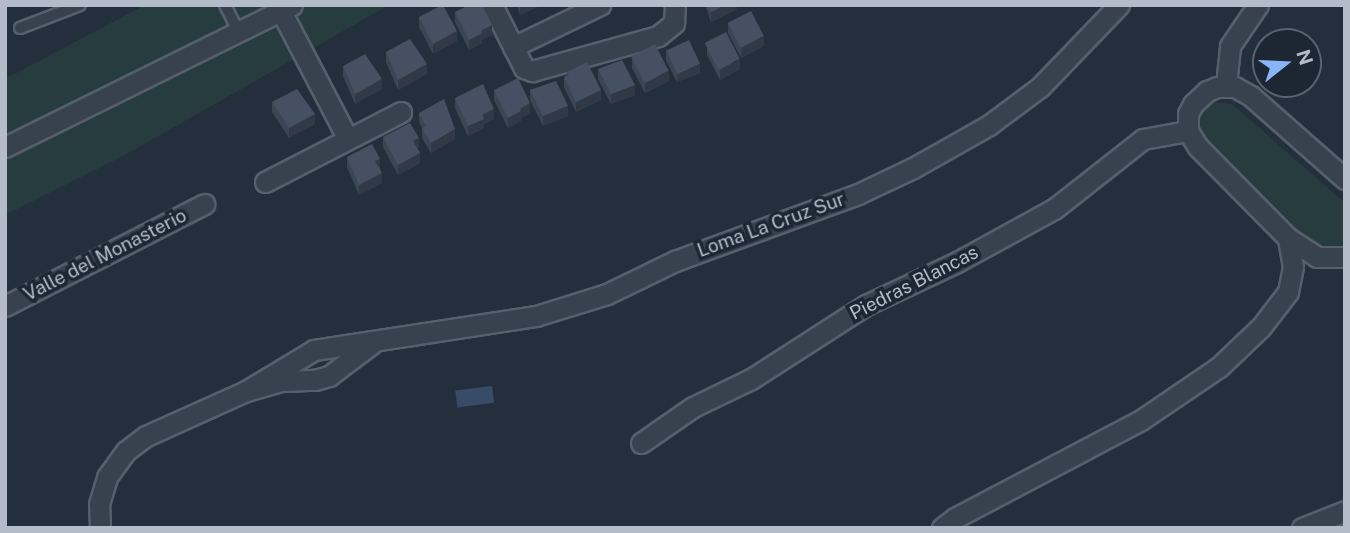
<!DOCTYPE html>
<html>
<head>
<meta charset="utf-8">
<style>
  body { margin:0 }
  #map { position:relative; width:1350px; height:533px; overflow:hidden; background:#242f3e; font-family:"Public Sans",sans-serif }
  div>[style] { position:absolute }
  .green>* { inset:0; background:#263c3f }
  .water>* { inset:0; background:#394c67; transform-origin:0 0 }
  .roads { filter:drop-shadow(2px 0 #565f6c) drop-shadow(-2px 0 #565f6c) drop-shadow(0 2px #565f6c) drop-shadow(0 -2px #565f6c) }
  .service>* { height:10px; margin:-5px; padding:0 5px; transform-origin:5px; border-radius:5px; background:#38414e }
  .minor>* { height:19px; margin:-9.5px; padding:0 9.5px; transform-origin:9.5px; border-radius:9.5px; background:#38414e }
  .wall>* { inset:0; background:#3b4654 }
  .shaded-wall>* { inset:0; background:#303945 }
  .building>* { inset:0; background:#455162; transform-origin:0 0 }
  span { translate:-50% -50%; white-space:nowrap; text-align:center; line-height:1.15; -webkit-text-stroke:7px #1d2633; paint-order:stroke }
  .street-label { font-size:19px; color:#b4bcc9 }
  .frame { position:absolute; inset:0; border:7px solid #b4bcc9; pointer-events:none }
  .north { position:absolute; left:1252px; top:28px; width:70px; height:70px; box-sizing:border-box; background:#1d2633; border:2px solid #59626f; border-radius:50%; rotate:72deg; font-size:19px; font-weight:700; line-height:28px; text-align:center; color:#b4bcc9 }
  .north::after { content:''; display:block; margin:auto; width:24px; height:32px; background:#8ab4f8; clip-path:polygon(50% 0,100% 100%,50% 72%,0 100%) }
</style>
</head>
<body>
<div id="map">
  <div class="green">
    <div style="clip-path:polygon(145px 5px,389px 5px,125px 155px,5px 215px,5px 79px)"></div>
    <div style="clip-path:polygon(1215px 102px,1232px 104px,1345px 203px,1345px 245px,1338px 250px,1323px 251px,1305px 244px,1199px 140px,1196px 129px,1200px 113px)"></div>
  </div>
  <div class="water">
    <div style="left:492px;top:386px;width:17px;height:37px;rotate:83deg"></div>
  </div>
  <div class="roads">
    <div class="service">
      <div style="left:225px;top:5px;width:30px;rotate:63deg"></div>
      <div style="left:20px;top:28px;width:64px;rotate:-21deg"></div>
    </div>
    <div class="minor">
      <div style="left:492px;top:5px;width:71px;rotate:63.1deg"></div>
      <div style="left:524px;top:68px;width:9px;rotate:21deg"></div>
      <div style="left:532px;top:71px;width:131px;rotate:-15.5deg"></div>
      <div style="left:658px;top:36px;width:21px;rotate:-39deg"></div>
      <div style="left:674px;top:23px;width:18px;rotate:-87deg"></div>
      <div style="left:281px;top:11px;width:144px;rotate:62.4deg"></div>
      <div style="left:513px;top:47px;width:97px;rotate:-25.8deg"></div>
      <div style="left:1226px;top:85px;width:39px;rotate:-84deg"></div>
      <div style="left:1230px;top:46px;width:50px;rotate:-55.7deg"></div>
      <div style="left:5px;top:147px;width:320px;rotate:-26.3deg"></div>
      <div style="left:1345px;top:179px;width:125px;rotate:-138.6deg"></div>
      <div style="left:1251px;top:96px;width:18px;rotate:-151deg"></div>
      <div style="left:1235px;top:87px;width:18px;rotate:180deg"></div>
      <div style="left:1217px;top:87px;width:11px;rotate:158deg"></div>
      <div style="left:1207px;top:91px;width:19px;rotate:137deg"></div>
      <div style="left:1193px;top:104px;width:11px;rotate:117deg"></div>
      <div style="left:1188px;top:114px;width:17px;rotate:90deg"></div>
      <div style="left:1188px;top:131px;width:19px;rotate:58deg"></div>
      <div style="left:1198px;top:147px;width:128px;rotate:45.3deg"></div>
      <div style="left:1288px;top:238px;width:35px;rotate:33deg"></div>
      <div style="left:1317px;top:257px;width:28px"></div>
      <div style="left:265px;top:182px;width:153px;rotate:-27.2deg"></div>
      <div style="left:5px;top:306px;width:224px;rotate:-27.1deg"></div>
      <div style="left:246px;top:391px;width:79px;rotate:-31.1deg"></div>
      <div style="left:314px;top:350px;width:225px;rotate:-8.7deg"></div>
      <div style="left:536px;top:316px;width:74px;rotate:-17.2deg"></div>
      <div style="left:607px;top:294px;width:76px;rotate:-25.9deg"></div>
      <div style="left:675px;top:261px;width:195px;rotate:-20.1deg"></div>
      <div style="left:858px;top:194px;width:61px;rotate:-25.3deg"></div>
      <div style="left:913px;top:168px;width:87px;rotate:-29.5deg"></div>
      <div style="left:989px;top:125px;width:64px;rotate:-36.7deg"></div>
      <div style="left:1040px;top:87px;width:114px;rotate:-46.1deg"></div>
      <div style="left:641px;top:443px;width:63px;rotate:-34.7deg"></div>
      <div style="left:693px;top:407px;width:64px;rotate:-25.8deg"></div>
      <div style="left:751px;top:379px;width:137px;rotate:-32.8deg"></div>
      <div style="left:866px;top:305px;width:101px;rotate:-25.3deg"></div>
      <div style="left:957px;top:262px;width:111px;rotate:-28.7deg"></div>
      <div style="left:1054px;top:209px;width:113px;rotate:-38.2deg"></div>
      <div style="left:1143px;top:139px;width:46px;rotate:-10.1deg"></div>
      <div style="left:100px;top:528px;width:24px;rotate:-92deg"></div>
      <div style="left:99px;top:504px;width:28px;rotate:-73deg"></div>
      <div style="left:107px;top:477px;width:32px;rotate:-54deg"></div>
      <div style="left:126px;top:451px;width:25px;rotate:-37deg"></div>
      <div style="left:146px;top:436px;width:110px;rotate:-24.2deg"></div>
      <div style="left:246px;top:391px;width:37px;rotate:-16deg"></div>
      <div style="left:282px;top:381px;width:33px;rotate:-2deg"></div>
      <div style="left:315px;top:380px;width:15px;rotate:-16deg"></div>
      <div style="left:329px;top:376px;width:55px;rotate:-36.9deg"></div>
      <div style="left:942px;top:528px;width:16px;rotate:-38deg"></div>
      <div style="left:955px;top:518px;width:210px;rotate:-27.8deg"></div>
      <div style="left:1141px;top:420px;width:94px;rotate:-34.2deg"></div>
      <div style="left:1219px;top:367px;width:58px;rotate:-43.6deg"></div>
      <div style="left:1261px;top:327px;width:44px;rotate:-52.4deg"></div>
      <div style="left:1288px;top:292px;width:25px;rotate:-79deg"></div>
      <div style="left:1293px;top:267px;width:29px;rotate:-100deg"></div>
      <div style="left:1302px;top:528px;width:46px;rotate:-21.6deg"></div>
    </div>
  </div>
  <div class="wall">
    <div style="clip-path:polygon(517px 5px,542px 5px,520px 15px)"></div>
    <div style="clip-path:polygon(705px 5px,737px 5px,737px 9px,711px 22px)"></div>
    <div style="clip-path:polygon(455px 12px,492px 35px,482px 40px,482px 43px,469px 50px,455px 22px)"></div>
    <div style="clip-path:polygon(419px 17px,457px 41px,433px 54px,419px 27px)"></div>
    <div style="clip-path:polygon(728px 23px,764px 46px,741px 58px,728px 33px)"></div>
    <div style="clip-path:polygon(707px 46px,740px 69px,720px 80px,707px 55px)"></div>
    <div style="clip-path:polygon(666px 50px,700px 73px,677px 82px,666px 60px)"></div>
    <div style="clip-path:polygon(386px 52px,427px 74px,398px 90px,386px 62px)"></div>
    <div style="clip-path:polygon(632px 59px,669px 81px,645px 93px,632px 68px)"></div>
    <div style="clip-path:polygon(343px 66px,382px 89px,355px 104px,343px 76px)"></div>
    <div style="clip-path:polygon(598px 69px,635px 95px,611px 104px,598px 79px)"></div>
    <div style="clip-path:polygon(567px 72px,601px 100px,576px 112px,564px 87px,564px 77px,567px 76px)"></div>
    <div style="clip-path:polygon(494px 90px,530px 113px,521px 118px,521px 121px,508px 128px,494px 100px)"></div>
    <div style="clip-path:polygon(530px 90px,568px 116px,543px 126px,530px 100px)"></div>
    <div style="clip-path:polygon(455px 98px,494px 119px,484px 124px,484px 128px,468px 136px,455px 108px)"></div>
    <div style="clip-path:polygon(272px 102px,315px 124px,289px 138px,272px 112px)"></div>
    <div style="clip-path:polygon(419px 113px,455px 139px,431px 153px,422px 138px,422px 128px,419px 122px)"></div>
    <div style="clip-path:polygon(383px 137px,419px 148px,417px 149px,420px 163px,398px 175px,383px 147px)"></div>
    <div style="clip-path:polygon(347px 157px,380px 168px,382px 183px,359px 195px,347px 167px)"></div>
  </div>
  <div class="shaded-wall">
    <div style="clip-path:polygon(542px 5px,520px 15px,520px 6px)"></div>
    <div style="clip-path:polygon(725px 5px,737px 5px,737px 9px,711px 22px,711px 12px)"></div>
    <div style="clip-path:polygon(492px 25px,492px 35px,482px 40px,482px 43px,469px 50px,469px 40px,481px 31px)"></div>
    <div style="clip-path:polygon(457px 31px,457px 41px,433px 54px,433px 44px)"></div>
    <div style="clip-path:polygon(764px 36px,764px 46px,741px 58px,741px 48px)"></div>
    <div style="clip-path:polygon(740px 59px,740px 69px,720px 80px,720px 70px)"></div>
    <div style="clip-path:polygon(427px 64px,427px 74px,398px 90px,398px 80px)"></div>
    <div style="clip-path:polygon(700px 64px,700px 73px,677px 82px,677px 72px)"></div>
    <div style="clip-path:polygon(669px 71px,669px 81px,645px 93px,645px 83px)"></div>
    <div style="clip-path:polygon(382px 79px,382px 89px,355px 104px,355px 94px)"></div>
    <div style="clip-path:polygon(635px 85px,635px 95px,611px 104px,611px 94px)"></div>
    <div style="clip-path:polygon(601px 90px,601px 100px,576px 112px,576px 102px)"></div>
    <div style="clip-path:polygon(530px 103px,530px 113px,521px 118px,521px 121px,508px 128px,508px 118px,520px 109px)"></div>
    <div style="clip-path:polygon(568px 106px,568px 116px,543px 126px,543px 116px)"></div>
    <div style="clip-path:polygon(494px 109px,494px 119px,484px 124px,484px 128px,468px 136px,468px 126px,482px 115px)"></div>
    <div style="clip-path:polygon(315px 114px,315px 124px,289px 138px,289px 128px)"></div>
    <div style="clip-path:polygon(455px 129px,455px 139px,431px 153px,431px 143px)"></div>
    <div style="clip-path:polygon(419px 138px,419px 148px,413px 151px,413px 141px)"></div>
    <div style="clip-path:polygon(420px 153px,420px 163px,398px 175px,398px 165px)"></div>
    <div style="clip-path:polygon(380px 159px,380px 168px,375px 171px,375px 161px)"></div>
    <div style="clip-path:polygon(382px 173px,382px 183px,359px 195px,359px 185px)"></div>
  </div>
  <div class="building">
    <div style="clip-path:polygon(442px 5px,443px 5px,457px 31px,433px 44px,419px 17px)"></div>
    <div style="clip-path:polygon(469px 5px,482px 5px,492px 25px,481px 31px,482px 33px,469px 40px,455px 12px)"></div>
    <div style="clip-path:polygon(708px 5px,725px 5px,711px 12px)"></div>
    <div style="left:751px;top:11px;width:28px;height:26px;rotate:63deg"></div>
    <div style="left:726px;top:32px;width:30px;height:24px;rotate:63deg"></div>
    <div style="clip-path:polygon(410px 39px,427px 64px,398px 80px,386px 52px)"></div>
    <div style="left:689px;top:40px;width:26px;height:25px;rotate:65deg"></div>
    <div style="left:655px;top:44px;width:30px;height:27px;rotate:63deg"></div>
    <div style="clip-path:polygon(365px 54px,382px 79px,355px 94px,343px 66px)"></div>
    <div style="clip-path:polygon(622px 60px,635px 85px,611px 94px,598px 69px)"></div>
    <div style="clip-path:polygon(587px 62px,601px 90px,576px 102px,564px 77px,569px 75px,567px 72px)"></div>
    <div style="clip-path:polygon(518px 78px,530px 103px,520px 109px,521px 111px,508px 118px,494px 90px)"></div>
    <div style="clip-path:polygon(556px 81px,568px 106px,543px 116px,530px 90px)"></div>
    <div style="clip-path:polygon(483px 84px,494px 109px,482px 115px,484px 119px,468px 126px,455px 98px)"></div>
    <div style="clip-path:polygon(297px 89px,315px 114px,289px 128px,272px 102px)"></div>
    <div style="clip-path:polygon(444px 99px,455px 129px,431px 143px,422px 128px,426px 126px,419px 113px)"></div>
    <div style="clip-path:polygon(410px 123px,419px 138px,413px 141px,420px 153px,398px 165px,383px 137px)"></div>
    <div style="clip-path:polygon(372px 144px,380px 159px,375px 161px,382px 173px,359px 185px,347px 157px)"></div>
  </div>
  <div class="street-label">
    <span style="left:771px;top:225px;rotate:-20deg">Loma La Cruz Sur</span>
    <span style="left:105px;top:255px;rotate:-27deg">Valle del Monasterio</span>
    <span style="left:914px;top:283px;rotate:-27deg">Piedras Blancas</span>
  </div>
  <div class="frame"></div>
  <div class="north">N</div>
</div>
</body>
</html>
